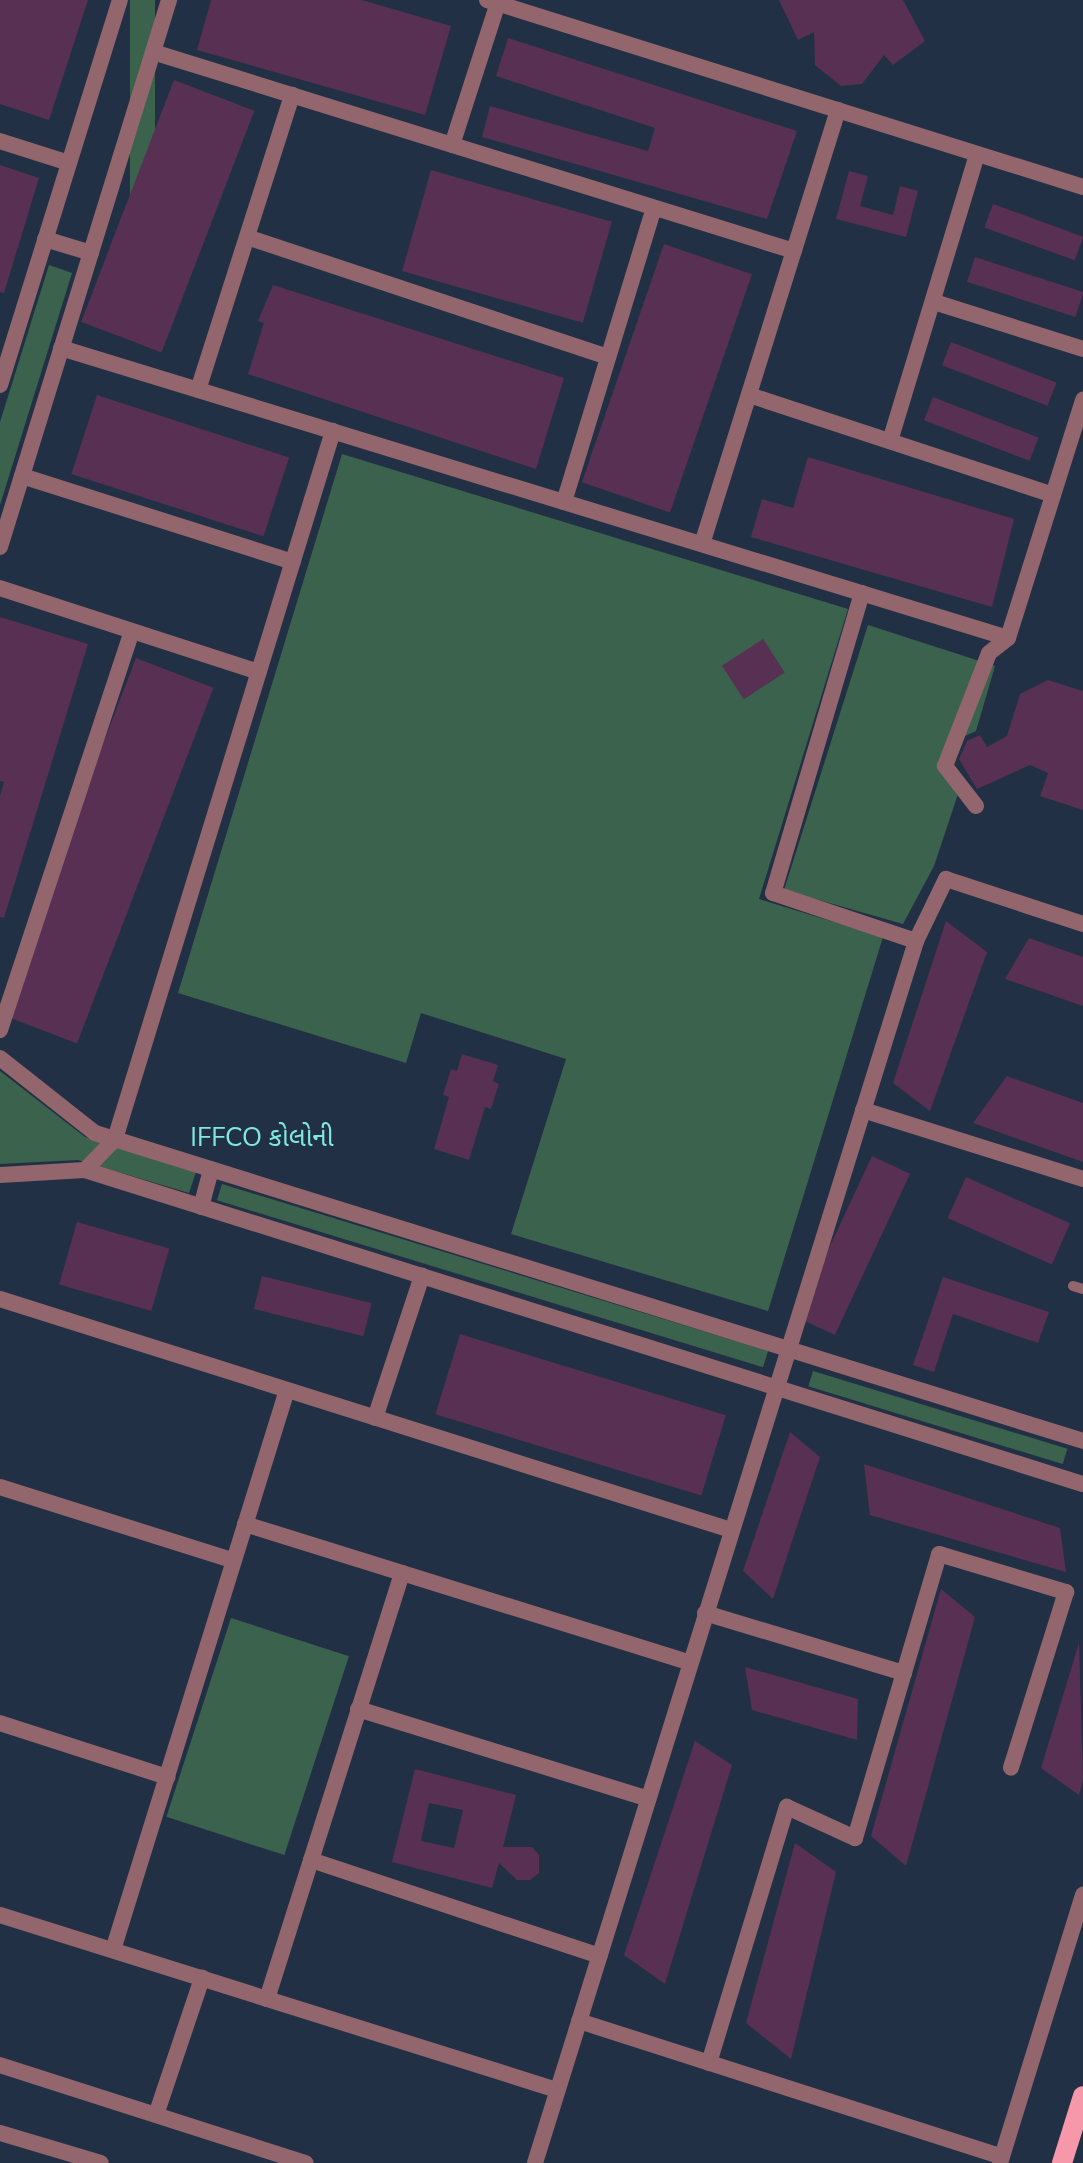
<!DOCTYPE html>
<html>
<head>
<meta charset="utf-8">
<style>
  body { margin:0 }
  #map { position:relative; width:1083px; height:2163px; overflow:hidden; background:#223045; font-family:"Nunito Sans","Noto Sans Gujarati",sans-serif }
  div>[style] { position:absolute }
  .green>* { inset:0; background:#3b624d; transform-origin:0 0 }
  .building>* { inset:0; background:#573053; transform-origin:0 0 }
  .service>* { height:10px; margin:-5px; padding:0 5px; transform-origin:5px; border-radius:5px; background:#93656d }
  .minor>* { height:16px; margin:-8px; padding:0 8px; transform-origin:8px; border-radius:8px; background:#93656d }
  .tertiary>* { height:16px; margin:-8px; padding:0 8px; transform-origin:8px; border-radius:8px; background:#93656d }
  .primary>* { height:20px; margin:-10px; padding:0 10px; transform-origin:10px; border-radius:10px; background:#f697aa }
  span { translate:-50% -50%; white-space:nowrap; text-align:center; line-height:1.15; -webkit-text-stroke:6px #223045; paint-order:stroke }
  .quarter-label { font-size:26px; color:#80e9de }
</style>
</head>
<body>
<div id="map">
  <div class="green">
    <div style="left:130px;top:0;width:25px;height:231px"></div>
    <div style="clip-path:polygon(49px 265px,72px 273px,0 505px,0 422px)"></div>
    <div style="clip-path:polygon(342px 454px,848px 609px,759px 899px,883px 937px,768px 1311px,511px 1234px,566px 1059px,421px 1013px,406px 1063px,178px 993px)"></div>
    <div style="clip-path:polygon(868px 625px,995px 666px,976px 731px,945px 745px,961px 785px,934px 866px,903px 924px,784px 890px)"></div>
    <div style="clip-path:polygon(0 1071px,85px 1137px,196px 1172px,189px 1193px,78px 1160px,0 1164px)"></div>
    <div style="left:222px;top:1184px;width:571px;height:17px;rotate:17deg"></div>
    <div style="left:813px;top:1371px;width:266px;height:16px;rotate:17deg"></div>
    <div style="left:231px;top:1618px;width:124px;height:209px;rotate:18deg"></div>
  </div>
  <div class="building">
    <div style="clip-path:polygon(0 0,88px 0,49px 120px,0 104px)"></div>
    <div style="clip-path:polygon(211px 0,362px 0,451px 26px,425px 115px,197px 50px)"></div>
    <div style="clip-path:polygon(779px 0,903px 0,925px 41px,893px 65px,884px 55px,862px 84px,841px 86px,815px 65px,814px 32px,798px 40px)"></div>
    <div style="clip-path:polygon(508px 38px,797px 131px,767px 219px,482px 137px,490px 106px,648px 151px,655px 128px,496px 76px)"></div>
    <div style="left:174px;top:80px;width:86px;height:259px;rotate:21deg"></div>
    <div style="clip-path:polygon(0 165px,39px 178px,4px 293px,0 292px)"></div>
    <div style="left:431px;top:170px;width:188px;height:105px;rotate:16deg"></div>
    <div style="clip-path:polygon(849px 171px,868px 176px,860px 206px,893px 215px,900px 186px,918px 191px,906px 237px,836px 219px)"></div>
    <div style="left:993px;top:204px;width:96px;height:25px;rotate:20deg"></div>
    <div style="left:664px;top:244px;width:93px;height:252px;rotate:19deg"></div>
    <div style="left:975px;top:257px;width:114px;height:26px;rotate:18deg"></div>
    <div style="clip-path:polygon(273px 285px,564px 378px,536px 469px,248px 374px,264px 323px,258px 321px)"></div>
    <div style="left:951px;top:342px;width:113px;height:25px;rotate:21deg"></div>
    <div style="left:97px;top:395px;width:202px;height:83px;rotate:18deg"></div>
    <div style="left:933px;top:397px;width:113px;height:25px;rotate:21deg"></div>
    <div style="clip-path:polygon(808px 457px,1014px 519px,992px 607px,751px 537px,762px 499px,793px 508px)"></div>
    <div style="clip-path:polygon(0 617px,88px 644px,4px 918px,0 917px,0 796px,4px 782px,0 781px)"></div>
    <div style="left:763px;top:639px;width:40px;height:49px;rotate:57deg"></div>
    <div style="left:136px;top:658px;width:83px;height:381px;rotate:21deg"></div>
    <div style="clip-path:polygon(1048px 680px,1083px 691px,1083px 810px,1040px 796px,1048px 773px,1030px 765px,977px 789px,959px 759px,967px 741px,980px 735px,987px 747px,1007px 736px,1020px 694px)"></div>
    <div style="clip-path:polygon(946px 921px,987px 952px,930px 1111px,893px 1083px)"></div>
    <div style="clip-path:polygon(1029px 938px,1083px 957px,1083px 1006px,1005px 979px)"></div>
    <div style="clip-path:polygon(462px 1054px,498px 1065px,493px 1081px,499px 1084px,491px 1109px,485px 1107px,469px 1160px,434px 1149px,449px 1097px,443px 1095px,451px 1069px,457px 1071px)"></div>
    <div style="clip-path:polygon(1007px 1076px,1083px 1103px,1083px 1162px,973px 1123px)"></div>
    <div style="left:872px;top:1156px;width:42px;height:178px;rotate:25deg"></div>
    <div style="left:966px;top:1177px;width:114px;height:45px;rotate:24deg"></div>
    <div style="left:77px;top:1222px;width:96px;height:65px;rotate:16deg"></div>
    <div style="left:262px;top:1276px;width:113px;height:34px;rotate:14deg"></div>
    <div style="clip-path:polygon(943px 1277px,1049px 1312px,1038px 1343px,953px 1314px,934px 1372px,913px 1365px)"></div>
    <div style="left:460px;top:1334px;width:278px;height:84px;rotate:17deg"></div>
    <div style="clip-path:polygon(790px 1432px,820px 1457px,773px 1599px,743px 1571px)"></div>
    <div style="clip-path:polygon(864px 1464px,1060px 1528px,1066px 1572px,870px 1515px)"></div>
    <div style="clip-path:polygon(941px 1589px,975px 1617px,906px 1866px,871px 1836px)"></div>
    <div style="clip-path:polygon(1079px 1643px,1083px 1780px,1079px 1795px,1041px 1768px)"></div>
    <div style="clip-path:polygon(745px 1667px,858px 1699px,857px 1740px,752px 1710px)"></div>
    <div style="clip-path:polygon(695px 1741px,732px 1765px,665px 1984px,624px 1955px)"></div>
    <div style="clip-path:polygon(evenodd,415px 1769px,516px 1795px,503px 1847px,532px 1847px,539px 1855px,539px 1873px,530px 1880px,517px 1880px,499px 1863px,492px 1888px,392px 1862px,415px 1769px,429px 1803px,463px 1810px,454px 1848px,421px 1841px,429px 1803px)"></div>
    <div style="clip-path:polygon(795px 1843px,836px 1872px,791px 2059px,746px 2023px)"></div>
  </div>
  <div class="service">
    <div style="left:1073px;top:1286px;width:10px;rotate:17deg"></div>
  </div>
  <div class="minor">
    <div style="left:487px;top:0;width:625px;rotate:17.42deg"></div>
    <div style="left:153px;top:52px;width:671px;rotate:17.25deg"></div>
    <div style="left:0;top:141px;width:72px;rotate:17.7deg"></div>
    <div style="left:452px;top:145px;width:149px;rotate:-72.1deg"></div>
    <div style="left:247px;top:237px;width:380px;rotate:18.4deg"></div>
    <div style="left:45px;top:239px;width:48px;rotate:16.9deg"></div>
    <div style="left:934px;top:302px;width:156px;rotate:17.5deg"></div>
    <div style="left:61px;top:348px;width:990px;rotate:17.03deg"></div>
    <div style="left:0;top:385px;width:403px;rotate:-72.7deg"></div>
    <div style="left:198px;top:390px;width:310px;rotate:-72.3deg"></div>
    <div style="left:749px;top:395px;width:320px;rotate:18.2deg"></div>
    <div style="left:890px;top:441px;width:300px;rotate:-73.1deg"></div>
    <div style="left:22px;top:476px;width:284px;rotate:17.6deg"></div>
    <div style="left:564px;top:502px;width:307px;rotate:-73deg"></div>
    <div style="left:702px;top:544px;width:455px;rotate:-72.6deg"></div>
    <div style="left:0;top:547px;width:573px;rotate:-72.83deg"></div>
    <div style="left:0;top:588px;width:272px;rotate:18deg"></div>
    <div style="left:862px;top:593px;width:313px;rotate:106.5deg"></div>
    <div style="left:773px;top:893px;width:151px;rotate:18.6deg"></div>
    <div style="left:976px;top:806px;width:51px;rotate:-127.8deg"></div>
    <div style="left:945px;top:766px;width:121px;rotate:-68.7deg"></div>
    <div style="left:989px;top:653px;width:24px;rotate:-38deg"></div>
    <div style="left:1008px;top:638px;width:250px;rotate:-72.5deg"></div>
    <div style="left:0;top:1030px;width:420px;rotate:-71.7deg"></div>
    <div style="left:0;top:1058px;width:121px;rotate:38.3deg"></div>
    <div style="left:95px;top:1133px;width:1035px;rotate:17.31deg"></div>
    <div style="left:863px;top:1110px;width:231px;rotate:17.4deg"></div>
    <div style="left:85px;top:1170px;width:43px;rotate:-45.9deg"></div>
    <div style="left:115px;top:1139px;width:741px;rotate:-72.89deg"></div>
    <div style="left:0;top:1175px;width:85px;rotate:-3.4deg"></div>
    <div style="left:85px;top:1170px;width:1046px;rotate:17.47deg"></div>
    <div style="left:201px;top:1207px;width:39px;rotate:-75deg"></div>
    <div style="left:0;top:1299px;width:767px;rotate:17.54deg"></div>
    <div style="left:375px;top:1418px;width:150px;rotate:-71.7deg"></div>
    <div style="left:0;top:1487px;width:245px;rotate:17.5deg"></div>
    <div style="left:245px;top:1524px;width:466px;rotate:17.3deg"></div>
    <div style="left:705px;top:1613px;width:208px;rotate:16.8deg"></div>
    <div style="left:358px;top:1709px;width:304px;rotate:17.2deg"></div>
    <div style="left:0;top:1723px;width:176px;rotate:17.9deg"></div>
    <div style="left:311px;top:1860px;width:304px;rotate:18.4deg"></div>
    <div style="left:0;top:1915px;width:584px;rotate:17.44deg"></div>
    <div style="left:113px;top:1950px;width:586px;rotate:-72.74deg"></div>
    <div style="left:267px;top:1999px;width:447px;rotate:-72.4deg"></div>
    <div style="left:579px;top:2021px;width:444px;rotate:17.8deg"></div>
    <div style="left:709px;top:2063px;width:268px;rotate:-73.1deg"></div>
    <div style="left:787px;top:1807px;width:75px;rotate:24.5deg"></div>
    <div style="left:855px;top:1838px;width:296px;rotate:-73.5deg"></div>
    <div style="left:939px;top:1554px;width:133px;rotate:16.7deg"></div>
    <div style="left:1066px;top:1592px;width:184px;rotate:107.4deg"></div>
    <div style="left:0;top:2065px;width:321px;rotate:17.8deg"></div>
    <div style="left:156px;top:2115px;width:145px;rotate:-71.4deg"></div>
    <div style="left:535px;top:2163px;width:1280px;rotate:-72.68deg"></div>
    <div style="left:916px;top:941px;width:69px;rotate:-64.2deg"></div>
    <div style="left:946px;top:879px;width:144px;rotate:18.2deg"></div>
    <div style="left:1000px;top:2163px;width:281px;rotate:-72.8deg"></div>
  </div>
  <div class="tertiary">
    <div style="left:0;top:2133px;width:105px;rotate:16.5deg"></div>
  </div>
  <div class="primary">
    <div style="left:1062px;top:2163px;width:70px;rotate:-72.6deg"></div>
  </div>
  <div class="quarter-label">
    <span style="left:262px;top:1138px">IFFCO કોલોની</span>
  </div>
</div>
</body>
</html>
